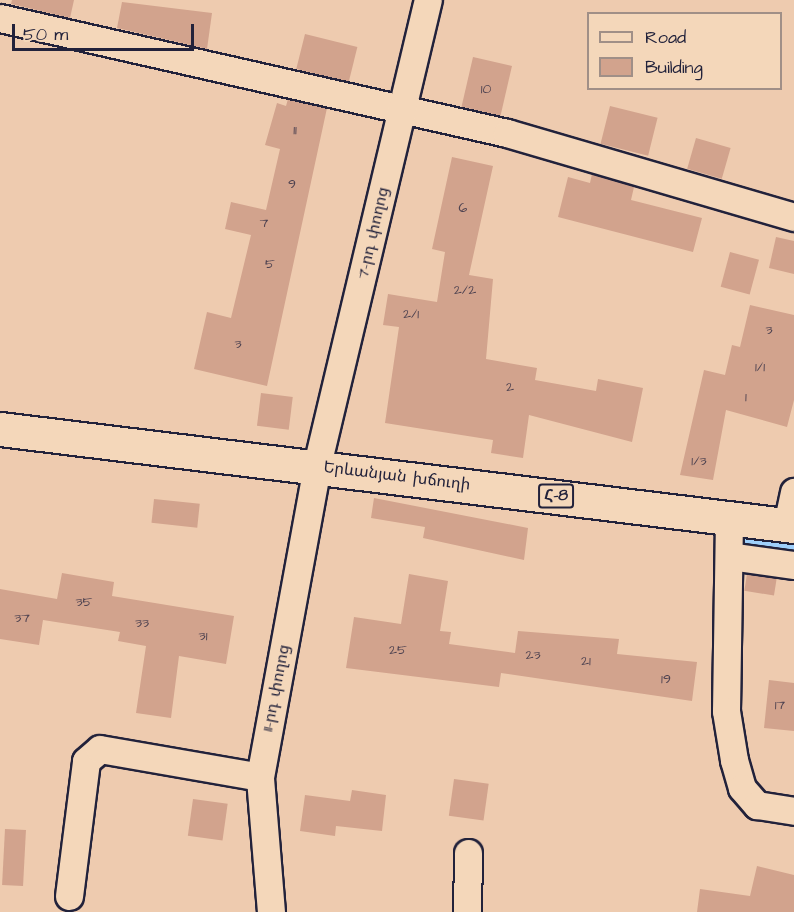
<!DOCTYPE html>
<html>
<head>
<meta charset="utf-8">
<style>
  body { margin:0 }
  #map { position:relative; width:794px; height:912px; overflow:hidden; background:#eecbaf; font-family:"Architects Daughter","Noto Sans Armenian",sans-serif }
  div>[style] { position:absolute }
  .canal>* { height:26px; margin:-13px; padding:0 13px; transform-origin:13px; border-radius:13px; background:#9fd0fb }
  .building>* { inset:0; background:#d2a38d; transform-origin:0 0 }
  .roads { filter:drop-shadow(2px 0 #22223b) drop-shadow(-2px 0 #22223b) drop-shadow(0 2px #22223b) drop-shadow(0 -2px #22223b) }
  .minor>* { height:27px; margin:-13.5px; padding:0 13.5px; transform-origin:13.5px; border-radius:13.5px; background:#f4d7ba }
  .major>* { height:33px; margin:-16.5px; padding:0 16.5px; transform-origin:16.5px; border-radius:16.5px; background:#f4d7ba }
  span { translate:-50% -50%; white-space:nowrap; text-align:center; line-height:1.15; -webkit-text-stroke:4.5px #f4d7ba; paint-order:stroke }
  .number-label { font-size:14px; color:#4e4250 }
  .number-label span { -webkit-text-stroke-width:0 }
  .shield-label span { padding:2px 4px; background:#f4d7ba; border:2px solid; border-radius:4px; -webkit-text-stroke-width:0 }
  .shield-label { font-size:15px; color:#22223b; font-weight:700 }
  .street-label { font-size:16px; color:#22223b }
  .legend { position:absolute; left:587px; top:12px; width:195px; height:78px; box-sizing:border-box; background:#f4d7ba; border:2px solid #a08f87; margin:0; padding:8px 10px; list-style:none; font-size:18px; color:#22223b }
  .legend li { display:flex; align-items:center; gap:12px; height:30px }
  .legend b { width:30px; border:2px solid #a08f87 }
  .scale { position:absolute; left:12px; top:24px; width:182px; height:27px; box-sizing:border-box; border:3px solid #22223b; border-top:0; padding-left:8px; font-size:18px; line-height:21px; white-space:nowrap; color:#22223b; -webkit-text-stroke:4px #f4d7ba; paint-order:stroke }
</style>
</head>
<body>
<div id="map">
  <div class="canal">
    <div style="left:741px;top:542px;width:53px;rotate:6.5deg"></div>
  </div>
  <div class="building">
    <div style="clip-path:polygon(12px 0,74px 0,70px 18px,11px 4px)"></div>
    <div style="clip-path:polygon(122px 2px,212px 13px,207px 49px,117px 28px)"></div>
    <div style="left:305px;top:34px;width:54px;height:36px;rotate:14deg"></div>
    <div style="left:473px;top:57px;width:40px;height:51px;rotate:13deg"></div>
    <div style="clip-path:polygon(288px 99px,327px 108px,267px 386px,194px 369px,207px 312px,231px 318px,251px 235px,225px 229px,231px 202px,266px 210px,280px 149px,265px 145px,277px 103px,286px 106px)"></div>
    <div style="left:610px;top:106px;width:49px;height:39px;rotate:14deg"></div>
    <div style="left:696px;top:138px;width:36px;height:32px;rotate:16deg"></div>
    <div style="clip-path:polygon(452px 157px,493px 166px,469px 275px,493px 279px,486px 359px,537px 368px,535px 380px,596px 391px,598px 379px,643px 388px,632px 442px,529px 415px,523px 458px,491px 453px,493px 440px,385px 423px,399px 327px,383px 325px,388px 294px,437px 302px,445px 252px,432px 249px)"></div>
    <div style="clip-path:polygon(592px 174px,634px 187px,631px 200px,702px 218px,693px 252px,558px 217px,568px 177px,590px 183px)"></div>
    <div style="clip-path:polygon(776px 237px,794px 241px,794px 274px,769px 268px)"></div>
    <div style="left:730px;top:252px;width:30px;height:36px;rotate:15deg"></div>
    <div style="clip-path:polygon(750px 305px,794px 315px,794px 400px,787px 427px,726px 410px,713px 480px,680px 475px,704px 370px,725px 375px,732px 345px,740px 347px)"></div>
    <div style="left:261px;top:393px;width:32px;height:33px;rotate:7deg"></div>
    <div style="clip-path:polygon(374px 498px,528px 528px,524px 560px,423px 538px,425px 527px,371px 518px)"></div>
    <div style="left:154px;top:499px;width:46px;height:24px;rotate:6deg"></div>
    <div style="clip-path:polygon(62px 573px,114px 582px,112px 596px,234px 616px,226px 664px,179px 656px,171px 718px,136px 713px,146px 646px,118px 641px,120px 632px,43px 620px,39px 645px,0 639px,0 589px,57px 599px)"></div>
    <div style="clip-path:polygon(409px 574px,448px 581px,440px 631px,451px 632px,449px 644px,515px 653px,518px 631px,619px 639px,617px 654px,697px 662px,692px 701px,501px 673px,499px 687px,346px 668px,354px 617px,401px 624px)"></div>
    <div style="left:747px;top:574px;width:30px;height:17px;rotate:9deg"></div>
    <div style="clip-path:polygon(769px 680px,794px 683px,794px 731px,764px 728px)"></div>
    <div style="left:454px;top:779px;width:35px;height:37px;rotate:8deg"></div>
    <div style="clip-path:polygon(352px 790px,386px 795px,382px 831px,336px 826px,335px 836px,300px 831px,305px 795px,350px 801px)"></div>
    <div style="left:193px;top:799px;width:35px;height:37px;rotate:8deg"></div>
    <div style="left:5px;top:829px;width:21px;height:56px;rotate:3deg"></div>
    <div style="clip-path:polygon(757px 866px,794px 875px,794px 912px,697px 912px,700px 889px,750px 896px)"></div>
  </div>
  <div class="roads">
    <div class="minor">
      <div style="left:0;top:18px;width:520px;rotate:12.78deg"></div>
      <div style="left:507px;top:133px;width:299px;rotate:16.3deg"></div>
      <div style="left:729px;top:519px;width:192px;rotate:90.9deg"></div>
      <div style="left:726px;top:711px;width:50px;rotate:80.7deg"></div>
      <div style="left:734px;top:760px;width:29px;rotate:74deg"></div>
      <div style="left:742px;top:788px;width:23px;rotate:49deg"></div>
      <div style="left:757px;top:805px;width:37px;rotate:9deg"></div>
      <div style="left:787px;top:525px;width:34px;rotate:-78deg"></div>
      <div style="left:729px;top:556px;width:66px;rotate:7.9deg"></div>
      <div style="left:69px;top:896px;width:136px;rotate:-82.8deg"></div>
      <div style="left:86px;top:761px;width:18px;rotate:-41deg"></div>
      <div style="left:100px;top:749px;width:162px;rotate:9.9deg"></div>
      <div style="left:271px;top:912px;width:135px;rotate:-94.7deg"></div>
      <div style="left:260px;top:777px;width:317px;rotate:-79.6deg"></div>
      <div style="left:317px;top:465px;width:478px;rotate:-76.6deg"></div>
      <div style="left:467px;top:912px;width:59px;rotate:-89deg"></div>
    </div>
    <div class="major">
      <div style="left:0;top:429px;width:800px;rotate:6.97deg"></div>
    </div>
  </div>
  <div class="number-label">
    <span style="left:486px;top:89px">10</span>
    <span style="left:295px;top:130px">11</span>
    <span style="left:292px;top:184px">9</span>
    <span style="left:463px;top:208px">6</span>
    <span style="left:264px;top:223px">7</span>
    <span style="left:270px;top:264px">5</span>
    <span style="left:465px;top:290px">2/2</span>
    <span style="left:411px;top:314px">2/1</span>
    <span style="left:769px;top:330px">3</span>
    <span style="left:238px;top:344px">3</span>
    <span style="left:760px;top:367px">1/1</span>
    <span style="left:510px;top:387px">2</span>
    <span style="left:746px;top:397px">1</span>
    <span style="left:699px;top:461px">1/3</span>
    <span style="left:84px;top:602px">35</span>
    <span style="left:22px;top:618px">37</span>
    <span style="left:142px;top:623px">33</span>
    <span style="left:203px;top:636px">31</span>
    <span style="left:398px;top:650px">25</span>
    <span style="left:533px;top:655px">23</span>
    <span style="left:586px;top:661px">21</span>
    <span style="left:666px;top:679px">19</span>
    <span style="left:780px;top:705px">17</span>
  </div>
  <div class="shield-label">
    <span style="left:556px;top:496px">Հ-8</span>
  </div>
  <div class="street-label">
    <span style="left:373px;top:233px;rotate:-77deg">7-րդ փողոց</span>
    <span style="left:397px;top:476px;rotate:7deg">Երևանյան խճուղի</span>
    <span style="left:276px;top:688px;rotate:-79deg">11-րդ փողոց</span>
  </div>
  <ul class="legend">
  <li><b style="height:8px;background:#f4d7ba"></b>Road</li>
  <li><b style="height:16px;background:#d2a38d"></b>Building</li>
  </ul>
  <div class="scale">50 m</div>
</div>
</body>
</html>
